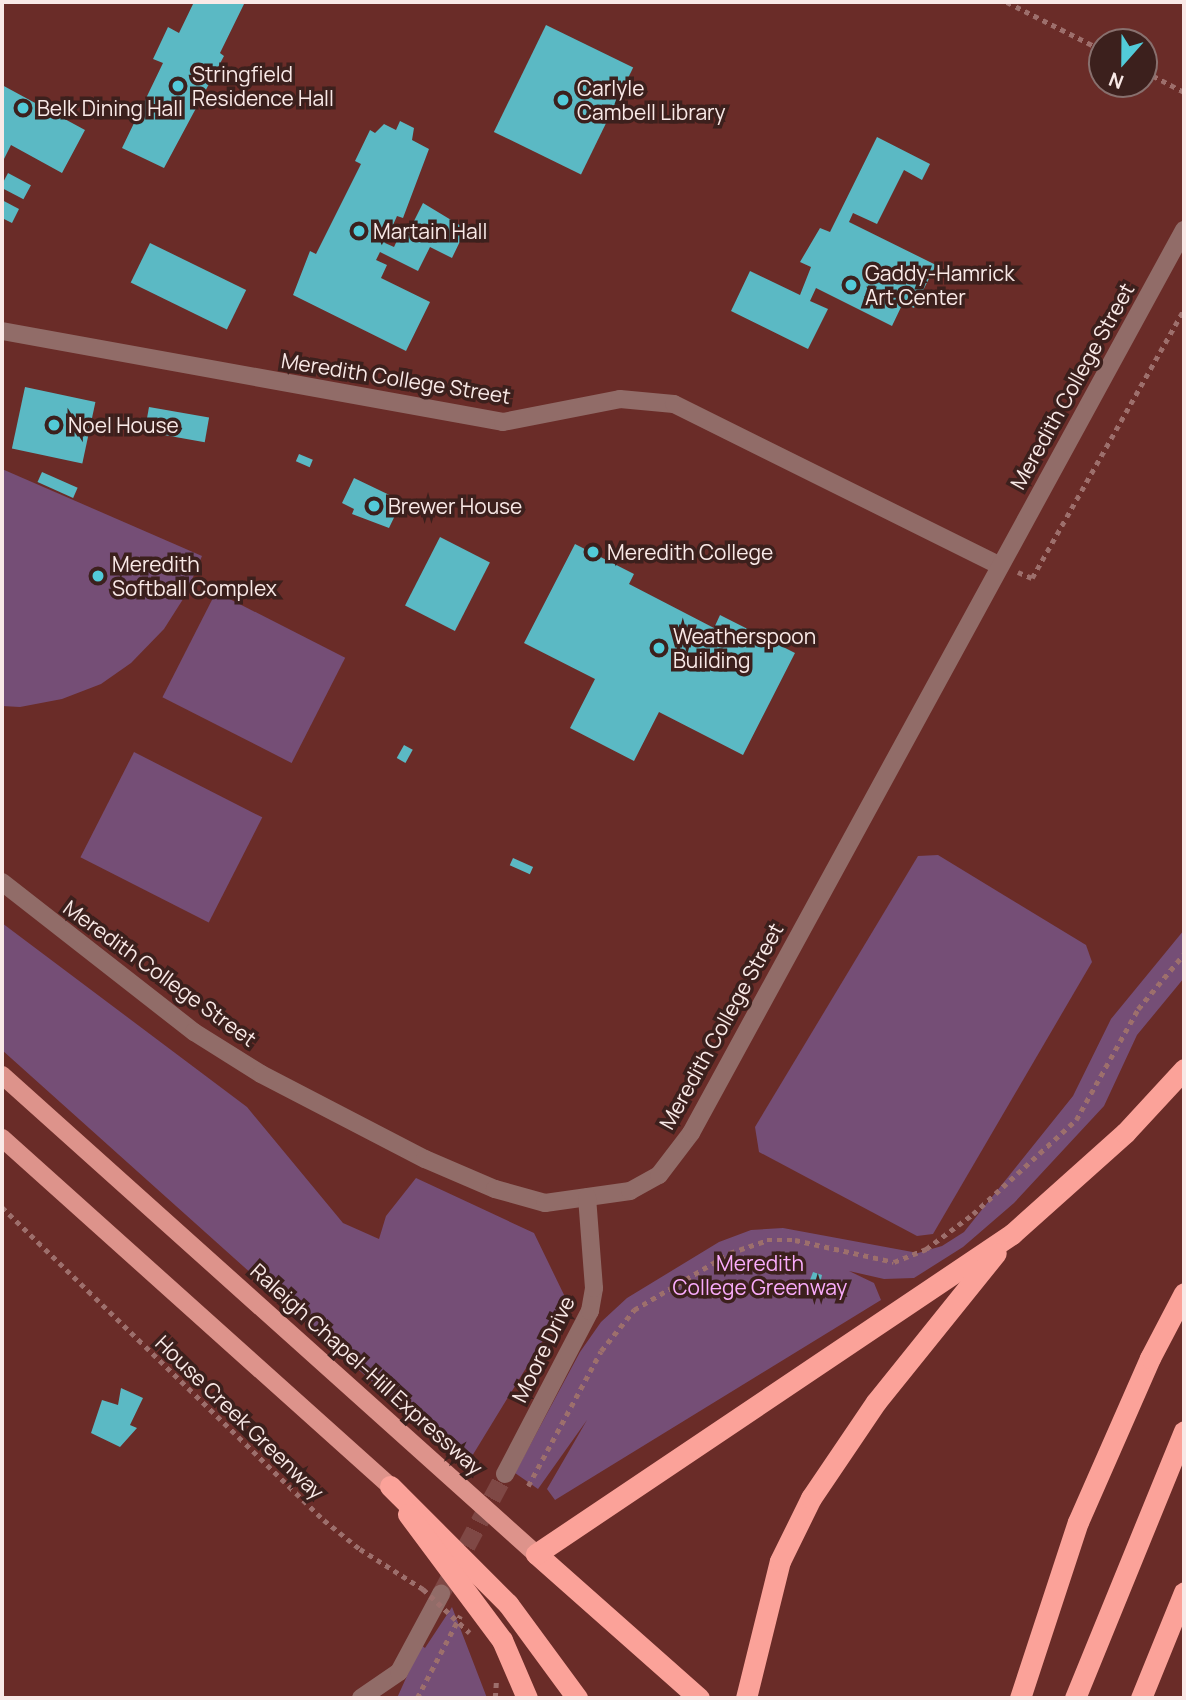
<!DOCTYPE html>
<html>
<head>
<meta charset="utf-8">
<style>
  body { margin:0 }
  #map { position:relative; width:1186px; height:1700px; overflow:hidden; background:#6a2c28; font-family:Manrope,sans-serif }
  div>[style] { position:absolute }
  .green>* { inset:0; background:#754e76; transform-origin:0 0 }
  .building>* { inset:0; background:#5bb9c4; transform-origin:0 0 }
  .minor-tunnel>* { height:18px; margin-top:-9px; transform-origin:0; background:repeating-linear-gradient(90deg,#7f4845 0 18px,transparent 0 27px) }
  .path>* { height:4.5px; margin-top:-2.25px; transform-origin:0; background:repeating-linear-gradient(90deg,#9d6f6c 0 5px,transparent 0 10px) }
  .minor>* { height:18px; margin:-9px; padding:0 9px; transform-origin:9px; border-radius:9px; background:#916c68 }
  .primary>* { height:18px; margin:-9px; padding:0 9px; transform-origin:9px; border-radius:9px; background:#dd938b }
  .motorway>* { height:21px; margin:-10.5px; padding:0 10.5px; transform-origin:10.5px; border-radius:10.5px; background:#fba299 }
  .path-bridge>* { height:4.5px; margin-top:-2.25px; transform-origin:0; background:repeating-linear-gradient(90deg,#9d6f6c 0 5px,transparent 0 10px) }
  .dots>* { width:19px; height:19px; translate:-50% -50%; box-sizing:border-box; border:4px solid #3c201d; border-radius:50% }
  span { translate:-50% -50%; white-space:nowrap; text-align:center; line-height:1.15; -webkit-text-stroke:7px #3c201d; paint-order:stroke }
  .poi-label { font-size:21px; color:#f9e9e7 }
  .left { translate:0 -50%; text-align:left }
  .street-label { font-size:21px; color:#f9e9e7 }
  .park-label { font-size:21px; color:#faacfc }
  .frame { position:absolute; inset:0; border:4px solid #f9e9e7; pointer-events:none }
  .north { position:absolute; left:1088px; top:28px; width:70px; height:70px; box-sizing:border-box; background:#3c201d; border:2px solid #88706e; border-radius:50%; rotate:201deg; font-size:19px; font-weight:700; line-height:28px; text-align:center; color:#f9e9e7 }
  .north::after { content:''; display:block; margin:auto; width:24px; height:32px; background:#52cbd9; clip-path:polygon(50% 0,100% 100%,50% 72%,0 100%) }
</style>
</head>
<body>
<div id="map">
  <div class="green">
    <div style="clip-path:polygon(2px 469px,202px 556px,185px 596px,164px 629px,131px 663px,101px 684px,62px 699px,20px 707px,2px 706px)"></div>
    <div style="left:216px;top:592px;width:145px;height:118px;rotate:27deg"></div>
    <div style="left:134px;top:752px;width:144px;height:118px;rotate:27deg"></div>
    <div style="clip-path:polygon(938px 855px,1086px 945px,1092px 962px,933px 1234px,917px 1236px,759px 1152px,755px 1127px,918px 856px)"></div>
    <div style="clip-path:polygon(2px 923px,247px 1107px,343px 1223px,379px 1239px,386px 1216px,416px 1178px,534px 1233px,567px 1301px,466px 1466px,2px 1050px)"></div>
    <div style="clip-path:polygon(1184px 930px,1184px 978px,1137px 1035px,1104px 1106px,1014px 1203px,963px 1247px,914px 1278px,884px 1279px,849px 1271px,874px 1283px,881px 1300px,555px 1500px,547px 1489px,587px 1420px,538px 1489px,515px 1473px,580px 1352px,601px 1322px,627px 1298px,719px 1242px,751px 1230px,783px 1228px,918px 1253px,942px 1246px,964px 1232px,1073px 1096px,1111px 1019px)"></div>
    <div style="clip-path:polygon(452px 1607px,487px 1698px,397px 1698px,421px 1645px,425px 1648px)"></div>
  </div>
  <div class="building">
    <div style="clip-path:polygon(194px 2px,245px 2px,220px 53px,224px 56px,164px 168px,122px 148px,163px 63px,153px 59px,168px 27px,179px 33px)"></div>
    <div style="left:546px;top:25px;width:97px;height:119px;rotate:26deg"></div>
    <div style="clip-path:polygon(2px 85px,85px 130px,62px 173px,11px 145px,2px 163px)"></div>
    <div style="clip-path:polygon(400px 121px,414px 128px,412px 140px,429px 149px,403px 218px,397px 216px,385px 243px,394px 247px,401px 232px,407px 235px,423px 203px,466px 229px,452px 258px,430px 247px,418px 271px,380px 252px,376px 260px,387px 265px,381px 278px,430px 302px,406px 351px,293px 295px,310px 251px,316px 254px,361px 164px,355px 161px,370px 130px,375px 133px,384px 124px,396px 130px)"></div>
    <div style="clip-path:polygon(877px 137px,930px 164px,922px 180px,904px 170px,877px 224px,853px 213px,849px 222px,936px 265px,914px 308px,903px 303px,892px 326px,816px 288px,810px 301px,828px 309px,808px 349px,731px 311px,750px 271px,800px 295px,811px 267px,800px 262px,820px 228px,830px 232px)"></div>
    <div style="left:8px;top:173px;width:26px;height:16px;rotate:28deg"></div>
    <div style="clip-path:polygon(2px 200px,19px 209px,12px 223px,2px 218px)"></div>
    <div style="left:150px;top:243px;width:107px;height:44px;rotate:26deg"></div>
    <div style="left:25px;top:387px;width:72px;height:63px;rotate:12deg"></div>
    <div style="left:149px;top:407px;width:61px;height:25px;rotate:10deg"></div>
    <div style="left:299px;top:454px;width:15px;height:8px;rotate:23deg"></div>
    <div style="left:42px;top:472px;width:39px;height:11px;rotate:24deg"></div>
    <div style="clip-path:polygon(354px 478px,402px 501px,389px 528px,352px 514px,354px 509px,342px 503px)"></div>
    <div style="left:440px;top:537px;width:56px;height:77px;rotate:27deg"></div>
    <div style="clip-path:polygon(575px 544px,634px 574px,629px 584px,714px 628px,720px 615px,795px 653px,743px 755px,659px 712px,634px 761px,570px 728px,595px 679px,524px 643px)"></div>
    <div style="left:404px;top:745px;width:10px;height:15px;rotate:29deg"></div>
    <div style="left:513px;top:858px;width:22px;height:8px;rotate:24deg"></div>
    <div style="clip-path:polygon(813px 1272px,822px 1275px,820px 1284px,810px 1280px)"></div>
    <div style="clip-path:polygon(121px 1388px,143px 1398px,130px 1425px,137px 1428px,120px 1447px,91px 1433px,102px 1400px,118px 1405px)"></div>
  </div>
  <div class="minor-tunnel">
    <div style="left:441px;top:1594px;width:136px;rotate:-61.9deg"></div>
  </div>
  <div class="path">
    <div style="left:1007px;top:2px;width:106px;rotate:26.8deg"></div>
    <div style="left:1144px;top:71px;width:45px;rotate:27.7deg"></div>
    <div style="left:1018px;top:572px;width:15px;rotate:23deg"></div>
    <div style="left:1032px;top:578px;width:309px;rotate:-60.5deg"></div>
    <div style="left:2px;top:1207px;width:449px;rotate:44.2deg"></div>
    <div style="left:324px;top:1520px;width:46px;rotate:38.9deg"></div>
    <div style="left:360px;top:1549px;width:75px;rotate:32.4deg"></div>
    <div style="left:528px;top:1486px;width:153px;rotate:-61.6deg"></div>
    <div style="left:601px;top:1351px;width:53px;rotate:-51.2deg"></div>
    <div style="left:634px;top:1310px;width:112px;rotate:-30.7deg"></div>
    <div style="left:730px;top:1253px;width:39px;rotate:-19deg"></div>
    <div style="left:767px;top:1240px;width:28px"></div>
    <div style="left:795px;top:1240px;width:101px;rotate:12.5deg"></div>
    <div style="left:894px;top:1262px;width:35px;rotate:-22deg"></div>
    <div style="left:926px;top:1249px;width:59px;rotate:-36.7deg"></div>
    <div style="left:973px;top:1214px;width:139px;rotate:-42.4deg"></div>
    <div style="left:1076px;top:1120px;width:127px;rotate:-60.8deg"></div>
    <div style="left:1138px;top:1009px;width:72px;rotate:-50.1deg"></div>
    <div style="left:417px;top:1698px;width:93px;rotate:-62.3deg"></div>
    <div style="left:495px;top:1698px;width:16px;rotate:-86deg"></div>
  </div>
  <div class="minor">
    <div style="left:2px;top:331px;width:509px;rotate:10.29deg"></div>
    <div style="left:503px;top:422px;width:119px;rotate:-11.1deg"></div>
    <div style="left:620px;top:399px;width:54px;rotate:5.3deg"></div>
    <div style="left:674px;top:404px;width:363px;rotate:26.4deg"></div>
    <div style="left:2px;top:882px;width:244px;rotate:38deg"></div>
    <div style="left:194px;top:1032px;width:79px;rotate:32.1deg"></div>
    <div style="left:261px;top:1074px;width:185px;rotate:27.4deg"></div>
    <div style="left:425px;top:1159px;width:76px;rotate:23.2deg"></div>
    <div style="left:495px;top:1189px;width:52px;rotate:15.6deg"></div>
    <div style="left:545px;top:1203px;width:86px;rotate:-8deg"></div>
    <div style="left:630px;top:1191px;width:33px;rotate:-29deg"></div>
    <div style="left:659px;top:1175px;width:53px;rotate:-52.7deg"></div>
    <div style="left:691px;top:1133px;width:1029px;rotate:-61.37deg"></div>
    <div style="left:505px;top:1474px;width:184px;rotate:-62.5deg"></div>
    <div style="left:590px;top:1311px;width:23px;rotate:-80deg"></div>
    <div style="left:594px;top:1288px;width:91px;rotate:-94.4deg"></div>
    <div style="left:361px;top:1698px;width:46px;rotate:-34.4deg"></div>
    <div style="left:399px;top:1672px;width:89px;rotate:-61.7deg"></div>
  </div>
  <div class="primary">
    <div style="left:2px;top:1075px;width:717px;rotate:41.89deg"></div>
    <div style="left:2px;top:1138px;width:521px;rotate:41.89deg"></div>
  </div>
  <div class="motorway">
    <div style="left:390px;top:1486px;width:167px;rotate:45deg"></div>
    <div style="left:508px;top:1604px;width:117px;rotate:53.7deg"></div>
    <div style="left:408px;top:1514px;width:157px;rotate:53.3deg"></div>
    <div style="left:502px;top:1640px;width:63px;rotate:66.7deg"></div>
    <div style="left:699px;top:1698px;width:217px;rotate:-138.5deg"></div>
    <div style="left:536px;top:1554px;width:574px;rotate:-33.91deg"></div>
    <div style="left:1012px;top:1234px;width:152px;rotate:-41.8deg"></div>
    <div style="left:1125px;top:1133px;width:87px;rotate:-47.3deg"></div>
    <div style="left:746px;top:1698px;width:141px;rotate:-76.1deg"></div>
    <div style="left:780px;top:1561px;width:70px;rotate:-63.8deg"></div>
    <div style="left:811px;top:1498px;width:116px;rotate:-55.9deg"></div>
    <div style="left:876px;top:1402px;width:191px;rotate:-51.2deg"></div>
    <div style="left:1020px;top:1698px;width:185px;rotate:-71.8deg"></div>
    <div style="left:1078px;top:1522px;width:179px;rotate:-66.3deg"></div>
    <div style="left:1150px;top:1358px;width:73px;rotate:-62.4deg"></div>
    <div style="left:1075px;top:1698px;width:288px;rotate:-67.8deg"></div>
    <div style="left:1141px;top:1698px;width:114px;rotate:-67.9deg"></div>
  </div>
  <div class="path-bridge">
    <div style="left:423px;top:1589px;width:64px;rotate:43.1deg"></div>
  </div>
  <div class="dots">
    <div style="left:178px;top:86px;background:#52cbd9"></div>
    <div style="left:563px;top:100px;background:#52cbd9"></div>
    <div style="left:23px;top:108px;background:#52cbd9"></div>
    <div style="left:359px;top:231px;background:#52cbd9"></div>
    <div style="left:851px;top:285px;background:#52cbd9"></div>
    <div style="left:54px;top:425px;background:#52cbd9"></div>
    <div style="left:374px;top:506px;background:#52cbd9"></div>
    <div style="left:593px;top:552px;background:#52cbd9"></div>
    <div style="left:98px;top:576px;background:#52cbd9"></div>
    <div style="left:659px;top:648px;background:#52cbd9"></div>
  </div>
  <div class="poi-label">
    <span class="left" style="left:192px;top:86px">Stringfield<br>Residence Hall</span>
    <span class="left" style="left:577px;top:100px">Carlyle<br>Cambell Library</span>
    <span class="left" style="left:37px;top:108px">Belk Dining Hall</span>
    <span class="left" style="left:373px;top:231px">Martain Hall</span>
    <span class="left" style="left:865px;top:285px">Gaddy-Hamrick<br>Art Center</span>
    <span class="left" style="left:68px;top:425px">Noel House</span>
    <span class="left" style="left:388px;top:506px">Brewer House</span>
    <span class="left" style="left:607px;top:552px">Meredith College</span>
    <span class="left" style="left:112px;top:576px">Meredith<br>Softball Complex</span>
    <span class="left" style="left:673px;top:648px">Weatherspoon<br>Building</span>
  </div>
  <div class="street-label">
    <span style="left:396px;top:378px;rotate:9deg">Meredith College Street</span>
    <span style="left:1072px;top:386px;rotate:-61deg">Meredith College Street</span>
    <span style="left:160px;top:973px;rotate:36deg">Meredith College Street</span>
    <span style="left:721px;top:1026px;rotate:-61deg">Meredith College Street</span>
    <span style="left:543px;top:1349px;rotate:-64deg">Moore Drive</span>
    <span style="left:367px;top:1369px;rotate:42deg">Raleigh Chapel–Hill Expressway</span>
    <span style="left:240px;top:1417px;rotate:44deg">House Creek Greenway</span>
  </div>
  <div class="park-label">
    <span style="left:760px;top:1275px">Meredith<br>College Greenway</span>
  </div>
  <div class="frame"></div>
  <div class="north">N</div>
</div>
</body>
</html>
